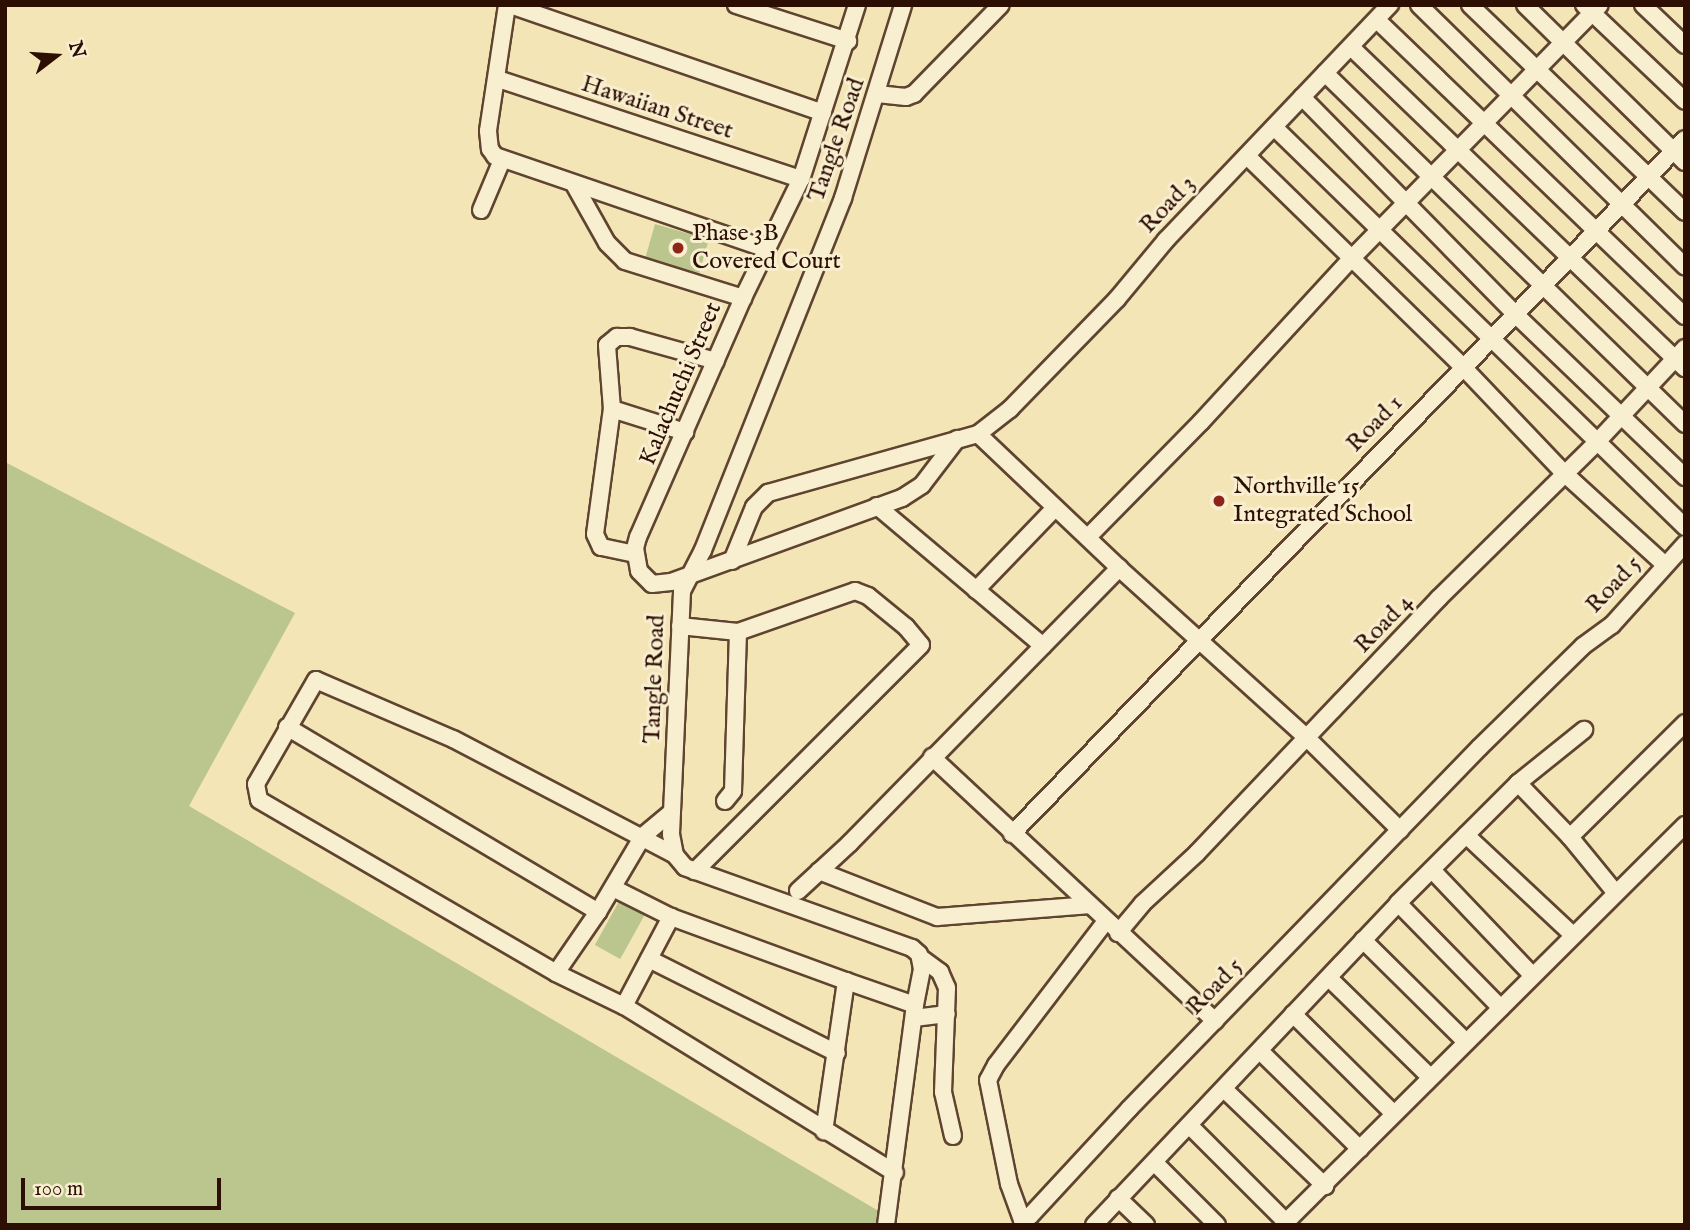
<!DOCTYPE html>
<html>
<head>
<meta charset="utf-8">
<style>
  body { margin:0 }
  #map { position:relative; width:1690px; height:1230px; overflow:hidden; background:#f4e5b6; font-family:"IM FELL English",serif }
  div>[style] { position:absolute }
  .green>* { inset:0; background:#bbc58e; transform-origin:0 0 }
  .roads { filter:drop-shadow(2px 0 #5f4430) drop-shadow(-2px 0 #5f4430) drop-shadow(0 2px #5f4430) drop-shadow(0 -2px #5f4430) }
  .minor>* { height:16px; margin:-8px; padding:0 8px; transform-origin:8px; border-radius:8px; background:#f8eed0 }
  .dots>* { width:19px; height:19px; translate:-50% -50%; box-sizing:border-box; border:4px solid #f8eed0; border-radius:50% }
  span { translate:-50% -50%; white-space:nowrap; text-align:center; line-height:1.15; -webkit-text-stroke:6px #f8eed0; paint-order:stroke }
  .street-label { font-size:24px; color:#2d0e03 }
  .poi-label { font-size:24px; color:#2d0e03 }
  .left { translate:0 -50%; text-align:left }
  .frame { position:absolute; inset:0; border:7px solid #2d0e03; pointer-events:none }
  .north { position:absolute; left:21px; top:21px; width:70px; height:70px; -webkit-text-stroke:5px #f8eed0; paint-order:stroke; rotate:73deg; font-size:19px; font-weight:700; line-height:28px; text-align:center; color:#2d0e03 }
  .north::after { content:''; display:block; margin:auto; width:24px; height:32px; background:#2d0e03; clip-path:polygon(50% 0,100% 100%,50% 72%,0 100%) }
  .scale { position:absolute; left:21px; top:1178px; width:200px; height:32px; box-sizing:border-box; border:4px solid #2d0e03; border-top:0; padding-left:9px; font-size:21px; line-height:24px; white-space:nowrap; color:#2d0e03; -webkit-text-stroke:5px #f8eed0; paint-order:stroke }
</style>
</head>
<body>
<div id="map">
  <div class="green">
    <div style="left:655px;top:224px;width:56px;height:35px;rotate:16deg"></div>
    <div style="clip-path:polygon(5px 462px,295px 613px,189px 806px,882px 1213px,881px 1225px,5px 1225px)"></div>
    <div style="left:622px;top:896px;width:29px;height:56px;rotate:29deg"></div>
  </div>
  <div class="roads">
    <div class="minor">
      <div style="left:507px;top:5px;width:127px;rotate:98.6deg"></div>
      <div style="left:488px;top:131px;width:18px;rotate:84deg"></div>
      <div style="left:490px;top:149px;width:9px;rotate:54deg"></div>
      <div style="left:495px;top:156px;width:287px;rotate:18.9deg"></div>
      <div style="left:510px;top:5px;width:331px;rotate:19deg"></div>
      <div style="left:736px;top:5px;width:118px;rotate:17.8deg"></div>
      <div style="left:857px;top:5px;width:183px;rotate:107.8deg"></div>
      <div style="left:801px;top:179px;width:132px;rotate:116deg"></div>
      <div style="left:743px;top:298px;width:261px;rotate:113.7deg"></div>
      <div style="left:638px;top:537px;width:11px;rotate:105deg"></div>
      <div style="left:635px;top:548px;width:23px;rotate:80deg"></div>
      <div style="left:639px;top:571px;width:18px;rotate:45deg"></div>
      <div style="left:652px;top:584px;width:19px;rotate:-6deg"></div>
      <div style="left:671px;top:582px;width:246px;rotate:-20deg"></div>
      <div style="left:902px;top:498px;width:24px;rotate:-33deg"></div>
      <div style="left:922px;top:485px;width:58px;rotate:-52.7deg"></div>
      <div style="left:1419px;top:5px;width:373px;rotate:44.5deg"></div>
      <div style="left:1470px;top:5px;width:298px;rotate:43.9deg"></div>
      <div style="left:1525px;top:5px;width:224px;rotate:44.5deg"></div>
      <div style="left:1584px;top:5px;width:139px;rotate:43.5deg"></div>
      <div style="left:1643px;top:5px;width:58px;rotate:43.6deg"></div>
      <div style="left:1377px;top:20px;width:427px;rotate:43.9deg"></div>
      <div style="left:1352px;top:48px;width:462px;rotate:43.9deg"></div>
      <div style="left:1325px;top:73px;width:503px;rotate:44.27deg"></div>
      <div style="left:498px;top:79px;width:319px;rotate:18.3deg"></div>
      <div style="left:877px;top:94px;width:29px;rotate:6deg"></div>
      <div style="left:906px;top:97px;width:9px;rotate:-21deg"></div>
      <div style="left:914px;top:94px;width:124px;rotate:-45.7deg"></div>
      <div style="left:1302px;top:97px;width:304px;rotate:45.5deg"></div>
      <div style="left:1515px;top:314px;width:236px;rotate:43.8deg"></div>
      <div style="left:1274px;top:127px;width:574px;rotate:44.22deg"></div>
      <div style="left:1247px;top:156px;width:302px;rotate:44.3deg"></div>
      <div style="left:1463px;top:367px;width:146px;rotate:46.4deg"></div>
      <div style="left:1564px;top:473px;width:137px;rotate:42.3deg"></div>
      <div style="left:575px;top:186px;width:65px;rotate:60.7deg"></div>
      <div style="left:607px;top:243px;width:25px;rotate:45deg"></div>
      <div style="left:625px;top:261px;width:124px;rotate:17.4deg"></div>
      <div style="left:481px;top:210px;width:54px;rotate:-67.2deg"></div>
      <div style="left:612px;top:409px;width:77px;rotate:17.5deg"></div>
      <div style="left:978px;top:434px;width:195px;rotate:43.5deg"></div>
      <div style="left:1119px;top:568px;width:253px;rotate:42.1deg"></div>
      <div style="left:1307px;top:738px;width:131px;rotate:44.7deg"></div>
      <div style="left:877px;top:506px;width:217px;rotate:40.1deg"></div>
      <div style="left:1088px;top:537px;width:161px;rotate:-45.5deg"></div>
      <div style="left:1201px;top:422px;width:223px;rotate:-47.4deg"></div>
      <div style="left:1352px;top:258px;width:354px;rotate:-45.6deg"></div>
      <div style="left:635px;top:554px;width:35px;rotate:-168deg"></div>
      <div style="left:601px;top:547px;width:14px;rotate:-115deg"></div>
      <div style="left:595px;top:534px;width:126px;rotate:-82.3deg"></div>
      <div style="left:612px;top:409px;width:64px;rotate:-94.5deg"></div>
      <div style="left:607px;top:345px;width:13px;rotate:-39deg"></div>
      <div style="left:617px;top:337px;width:13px"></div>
      <div style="left:630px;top:337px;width:89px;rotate:15.6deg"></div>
      <div style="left:732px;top:561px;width:58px;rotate:-67.8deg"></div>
      <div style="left:754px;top:507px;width:20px;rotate:-45deg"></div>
      <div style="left:768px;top:493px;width:218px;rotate:-15.7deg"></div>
      <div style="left:978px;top:434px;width:41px;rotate:-38deg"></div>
      <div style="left:1010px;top:409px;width:153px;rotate:-45.8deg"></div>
      <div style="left:1117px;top:299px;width:77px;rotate:-50.3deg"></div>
      <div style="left:1166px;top:240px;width:325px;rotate:-46.4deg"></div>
      <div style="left:976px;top:590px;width:114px;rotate:-46.1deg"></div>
      <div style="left:680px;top:626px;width:58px;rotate:5.9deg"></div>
      <div style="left:738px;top:632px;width:124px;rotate:-19.3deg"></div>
      <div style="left:855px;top:591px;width:14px;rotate:21deg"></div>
      <div style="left:868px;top:596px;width:49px;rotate:39.2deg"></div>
      <div style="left:906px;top:627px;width:23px;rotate:50deg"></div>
      <div style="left:921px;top:645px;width:320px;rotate:135deg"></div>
      <div style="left:287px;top:727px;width:362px;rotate:30.7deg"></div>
      <div style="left:932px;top:757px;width:387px;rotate:43deg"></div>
      <div style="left:1518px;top:783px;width:75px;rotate:46.1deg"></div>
      <div style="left:1570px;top:837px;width:71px;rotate:50.7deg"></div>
      <div style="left:725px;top:801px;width:13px;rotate:-51deg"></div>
      <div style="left:733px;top:791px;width:159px;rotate:-88.2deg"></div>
      <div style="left:1012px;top:834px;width:967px;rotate:-45.92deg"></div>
      <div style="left:1466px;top:835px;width:146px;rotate:43.1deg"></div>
      <div style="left:1570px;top:837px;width:162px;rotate:-44.7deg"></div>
      <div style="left:675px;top:855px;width:250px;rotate:-152.4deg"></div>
      <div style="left:453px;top:739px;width:149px;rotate:-156.7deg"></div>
      <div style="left:316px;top:680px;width:120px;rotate:120deg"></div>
      <div style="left:256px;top:784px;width:16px;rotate:79deg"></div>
      <div style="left:259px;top:800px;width:344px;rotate:30.2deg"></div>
      <div style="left:556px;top:973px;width:76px;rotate:25.9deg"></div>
      <div style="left:624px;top:1006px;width:318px;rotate:31.6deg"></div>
      <div style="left:819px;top:871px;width:127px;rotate:21.3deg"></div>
      <div style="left:937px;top:917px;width:151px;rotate:-4.5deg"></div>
      <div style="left:1433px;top:871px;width:144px;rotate:46.4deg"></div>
      <div style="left:613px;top:888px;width:65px;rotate:26.6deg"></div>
      <div style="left:671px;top:917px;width:186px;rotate:20.1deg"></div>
      <div style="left:846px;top:981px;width:152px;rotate:98.3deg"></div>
      <div style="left:798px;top:891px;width:71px;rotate:-42.7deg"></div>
      <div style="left:850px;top:843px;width:385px;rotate:-45.6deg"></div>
      <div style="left:1398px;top:903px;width:147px;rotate:45.6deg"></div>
      <div style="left:1106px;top:921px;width:181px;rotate:127.4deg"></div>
      <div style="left:996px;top:1065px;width:17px;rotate:118deg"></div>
      <div style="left:988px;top:1080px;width:106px;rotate:78.6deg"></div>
      <div style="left:1009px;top:1184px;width:38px;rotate:70deg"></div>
      <div style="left:1022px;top:1220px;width:9px;rotate:-27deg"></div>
      <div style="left:1030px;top:1216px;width:146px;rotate:-47.2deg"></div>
      <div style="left:1129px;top:1109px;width:504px;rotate:-45.88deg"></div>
      <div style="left:1480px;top:747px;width:144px;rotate:-44.4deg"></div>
      <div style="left:1583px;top:646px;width:36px;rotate:-36deg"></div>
      <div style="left:1612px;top:625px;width:109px;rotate:-48deg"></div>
      <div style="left:1118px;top:933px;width:38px;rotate:-50deg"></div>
      <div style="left:1142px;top:904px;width:75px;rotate:-42.8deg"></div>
      <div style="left:1197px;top:853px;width:352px;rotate:-46.5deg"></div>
      <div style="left:1439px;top:598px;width:221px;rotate:-44.6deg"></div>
      <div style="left:1596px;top:443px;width:130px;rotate:-46.9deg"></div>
      <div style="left:1363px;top:940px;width:144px;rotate:44.7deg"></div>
      <div style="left:921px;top:958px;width:24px;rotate:36deg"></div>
      <div style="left:940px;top:972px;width:17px;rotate:66deg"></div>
      <div style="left:947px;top:988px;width:104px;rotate:92.2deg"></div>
      <div style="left:943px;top:1092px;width:45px;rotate:77.2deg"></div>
      <div style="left:649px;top:959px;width:210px;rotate:26.6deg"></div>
      <div style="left:556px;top:973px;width:74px;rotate:-55.5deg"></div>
      <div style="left:598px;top:912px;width:88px;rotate:-59.4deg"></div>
      <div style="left:643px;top:836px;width:38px;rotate:-40deg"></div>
      <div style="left:1329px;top:978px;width:140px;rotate:44.4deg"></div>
      <div style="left:846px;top:981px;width:73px;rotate:19.2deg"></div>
      <div style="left:624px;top:1006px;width:101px;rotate:-62.2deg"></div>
      <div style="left:1293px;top:1014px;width:141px;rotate:44.7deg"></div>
      <div style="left:914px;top:1018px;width:33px;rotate:-7deg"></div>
      <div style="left:1260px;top:1051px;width:140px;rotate:44.4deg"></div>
      <div style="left:1225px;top:1090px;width:139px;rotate:43.8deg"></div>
      <div style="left:1189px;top:1125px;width:137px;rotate:45deg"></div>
      <div style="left:1154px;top:1162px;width:89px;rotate:45deg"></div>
      <div style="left:1118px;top:1198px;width:39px;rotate:44deg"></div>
      <div style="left:886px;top:1225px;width:222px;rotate:-82.5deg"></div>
      <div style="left:915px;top:1005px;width:37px;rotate:-79deg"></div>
      <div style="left:922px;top:969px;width:15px;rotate:-101deg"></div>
      <div style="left:919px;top:954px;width:9px;rotate:-139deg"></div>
      <div style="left:912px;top:948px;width:241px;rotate:-160.4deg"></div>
      <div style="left:685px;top:867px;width:16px;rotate:-130deg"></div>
      <div style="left:675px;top:855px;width:21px;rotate:-101deg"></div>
      <div style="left:671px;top:834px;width:243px;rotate:-87.4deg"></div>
      <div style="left:682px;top:591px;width:46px;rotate:-62.9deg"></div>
      <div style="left:703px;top:550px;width:379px;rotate:-68.3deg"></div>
      <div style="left:843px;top:198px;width:202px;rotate:-72.7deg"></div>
      <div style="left:1094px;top:1225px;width:443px;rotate:-46.6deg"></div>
      <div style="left:1398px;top:903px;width:170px;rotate:-45deg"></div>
      <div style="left:1518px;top:783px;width:85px;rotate:-38.8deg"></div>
      <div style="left:1283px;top:1225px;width:567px;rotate:-44.86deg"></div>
    </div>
  </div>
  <div class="dots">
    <div style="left:678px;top:248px;background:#8f2418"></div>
    <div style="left:1219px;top:501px;background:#8f2418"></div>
  </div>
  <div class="street-label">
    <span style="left:657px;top:108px;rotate:18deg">Hawaiian Street</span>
    <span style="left:837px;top:140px;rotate:-71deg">Tangle Road</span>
    <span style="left:1168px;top:205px;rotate:-47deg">Road 3</span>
    <span style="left:681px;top:384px;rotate:-67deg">Kalachuchi Street</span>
    <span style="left:1375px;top:424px;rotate:-46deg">Road 1</span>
    <span style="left:1614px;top:585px;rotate:-47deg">Road 5</span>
    <span style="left:1384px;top:624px;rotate:-46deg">Road 4</span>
    <span style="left:655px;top:679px;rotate:-88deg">Tangle Road</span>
    <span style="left:1215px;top:987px;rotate:-46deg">Road 5</span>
  </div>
  <div class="poi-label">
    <span class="left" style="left:692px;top:248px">Phase 3B<br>Covered Court</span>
    <span class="left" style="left:1233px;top:501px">Northville 15<br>Integrated School</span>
  </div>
  <div class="frame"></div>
  <div class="north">N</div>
  <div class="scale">100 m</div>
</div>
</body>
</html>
